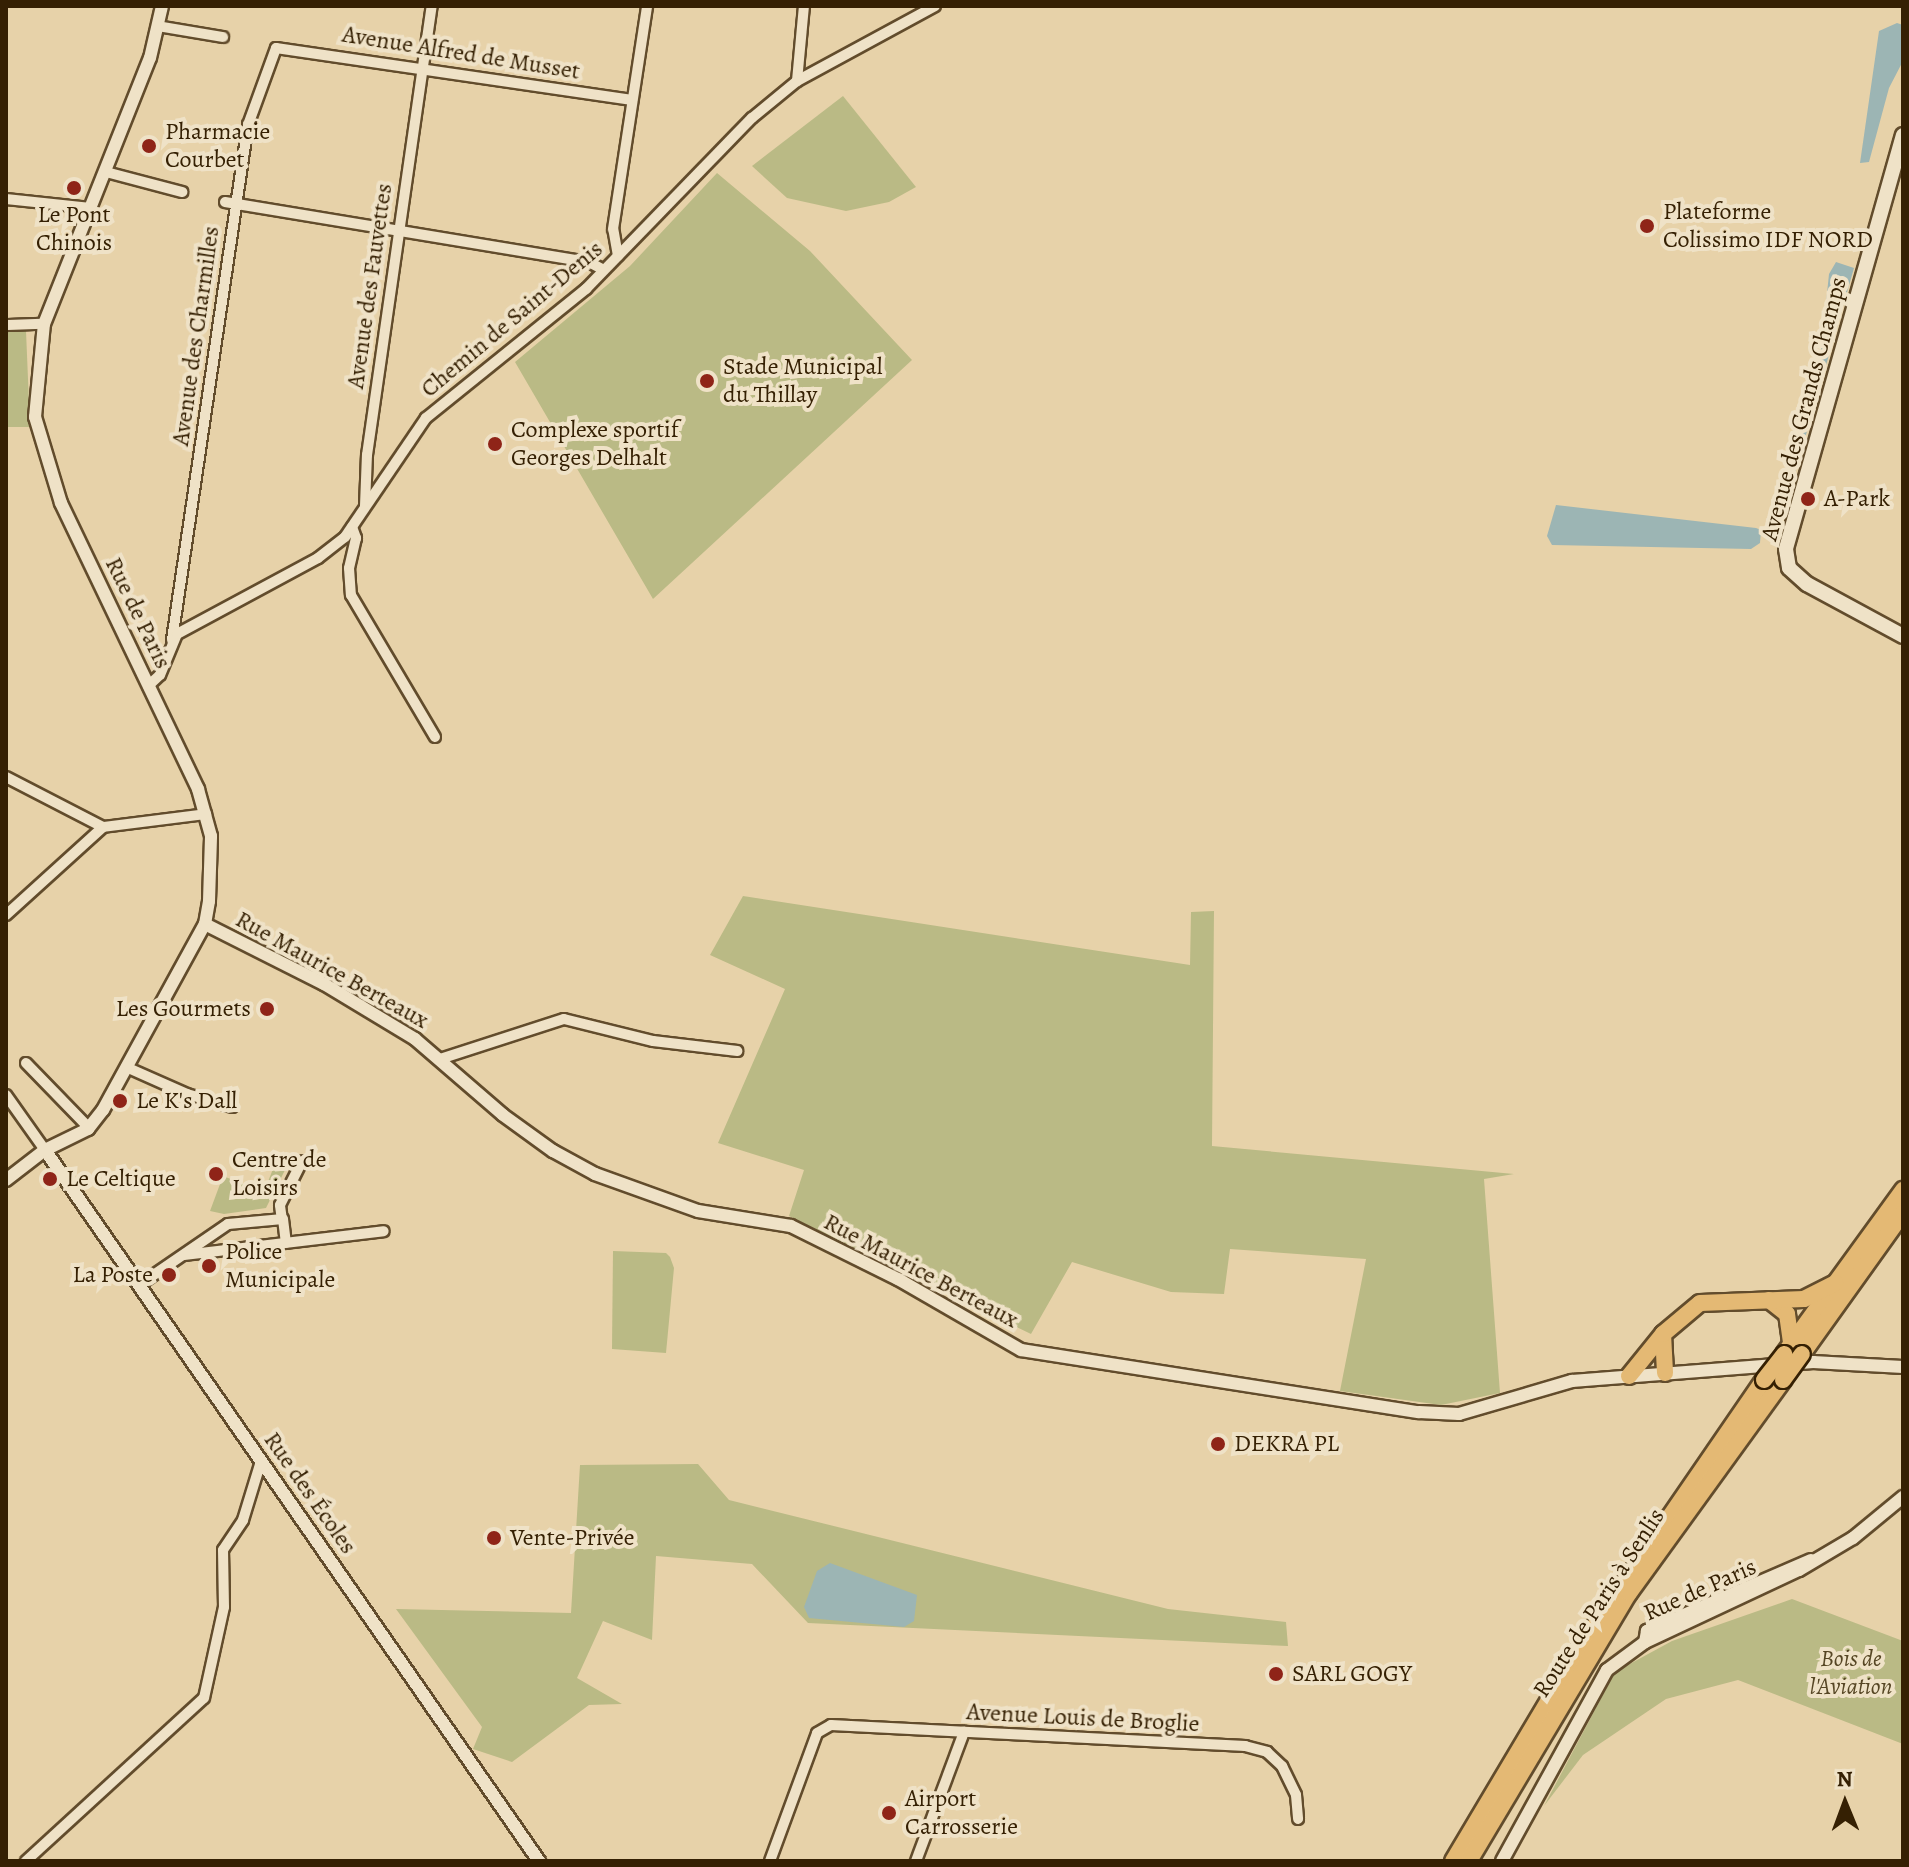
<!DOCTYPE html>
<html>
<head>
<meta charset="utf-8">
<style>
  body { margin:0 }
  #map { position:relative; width:1909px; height:1867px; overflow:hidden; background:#e7d2a9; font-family:Alegreya,serif }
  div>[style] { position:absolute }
  .green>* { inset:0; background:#baba85 }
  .water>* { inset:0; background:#9cb5b4 }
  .roads { filter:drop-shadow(2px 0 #624c2c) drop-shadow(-2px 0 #624c2c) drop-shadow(0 2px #624c2c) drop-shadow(0 -2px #624c2c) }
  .minor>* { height:10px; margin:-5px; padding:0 5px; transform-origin:5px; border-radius:5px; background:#efe2c7 }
  .tertiary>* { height:12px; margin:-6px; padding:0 6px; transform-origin:6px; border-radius:6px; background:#efe2c7 }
  .secondary>* { height:14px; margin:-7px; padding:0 7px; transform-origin:7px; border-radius:7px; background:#efe2c7 }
  .primary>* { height:16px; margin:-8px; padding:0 8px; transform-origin:8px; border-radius:8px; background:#e4b974 }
  .bridges { filter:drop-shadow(2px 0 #352003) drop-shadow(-2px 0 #352003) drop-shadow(0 2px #352003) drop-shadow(0 -2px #352003) }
  .primary-bridge>* { height:16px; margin:-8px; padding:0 8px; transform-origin:8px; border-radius:8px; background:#e4b974 }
  .dots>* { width:22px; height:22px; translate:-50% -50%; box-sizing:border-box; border:4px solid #efe2c7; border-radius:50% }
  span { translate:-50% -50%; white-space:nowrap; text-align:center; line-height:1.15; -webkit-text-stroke:8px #efe2c7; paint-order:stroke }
  .street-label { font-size:24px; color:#352003 }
  .poi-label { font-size:24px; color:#352003 }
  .left { translate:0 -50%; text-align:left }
  .right { translate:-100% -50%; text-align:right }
  .park-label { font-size:24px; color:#564624; font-style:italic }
  .frame { position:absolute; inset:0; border:8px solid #352003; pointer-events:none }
  .north { position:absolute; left:1805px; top:1763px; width:80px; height:80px; -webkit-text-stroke:6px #efe2c7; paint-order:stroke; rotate:359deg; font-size:22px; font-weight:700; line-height:32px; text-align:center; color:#352003 }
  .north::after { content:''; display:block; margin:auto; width:28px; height:36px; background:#352003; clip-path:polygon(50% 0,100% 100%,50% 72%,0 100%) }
</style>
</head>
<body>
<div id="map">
  <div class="green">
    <div style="clip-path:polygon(843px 96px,916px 187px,889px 202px,846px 211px,787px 198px,752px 166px)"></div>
    <div style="clip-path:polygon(717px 173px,810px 251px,912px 360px,653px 599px,515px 362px,630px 266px)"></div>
    <div style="clip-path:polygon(6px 331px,26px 331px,30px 427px,6px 427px)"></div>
    <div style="clip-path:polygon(743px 896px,1190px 965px,1191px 912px,1214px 911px,1212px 1146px,1514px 1174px,1484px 1179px,1500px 1393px,1441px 1405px,1340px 1391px,1366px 1259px,1230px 1249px,1224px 1294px,1171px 1292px,1072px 1262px,1031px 1334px,789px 1216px,804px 1170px,718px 1143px,785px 989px,710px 955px)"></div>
    <div style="clip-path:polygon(278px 1156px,289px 1162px,266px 1208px,224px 1214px,210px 1211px,223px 1176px,264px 1192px)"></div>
    <div style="clip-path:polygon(613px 1251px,666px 1253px,670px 1257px,674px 1268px,666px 1353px,612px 1349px)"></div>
    <div style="clip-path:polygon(698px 1464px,729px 1500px,1168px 1609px,1286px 1622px,1288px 1646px,808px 1623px,752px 1564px,656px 1556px,652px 1640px,603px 1621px,577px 1678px,622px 1704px,589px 1705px,512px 1762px,473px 1749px,482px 1727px,396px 1609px,571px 1613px,580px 1465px)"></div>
    <div style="clip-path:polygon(1792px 1599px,1903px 1641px,1903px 1744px,1738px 1680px,1666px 1699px,1583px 1755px,1544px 1806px,1615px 1672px,1672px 1641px)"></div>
  </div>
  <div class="water">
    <div style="clip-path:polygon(1897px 23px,1903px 25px,1903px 61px,1889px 88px,1869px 162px,1860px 163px,1879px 31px)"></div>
    <div style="clip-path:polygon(1836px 262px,1854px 268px,1780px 525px,1774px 523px,1818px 381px,1829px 274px)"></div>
    <div style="clip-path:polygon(1556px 505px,1756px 528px,1761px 530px,1760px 543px,1751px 549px,1552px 545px,1547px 536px)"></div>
    <div style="clip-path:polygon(830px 1563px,917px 1595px,914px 1621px,904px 1627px,809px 1618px,804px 1607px,817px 1571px)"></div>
  </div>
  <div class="roads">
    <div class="minor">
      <div style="left:157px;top:26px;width:67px;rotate:9.5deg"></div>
      <div style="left:797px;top:81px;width:75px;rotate:-84.7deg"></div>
      <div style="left:106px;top:172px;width:79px;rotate:14.7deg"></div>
      <div style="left:6px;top:199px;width:85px;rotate:6deg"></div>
      <div style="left:225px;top:202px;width:369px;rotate:9.4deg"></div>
      <div style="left:589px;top:262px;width:15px;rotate:28deg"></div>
      <div style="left:618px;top:256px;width:27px;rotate:-100deg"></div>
      <div style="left:613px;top:229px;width:226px;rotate:-81.3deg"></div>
      <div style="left:6px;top:325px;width:38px;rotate:-2deg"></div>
      <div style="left:365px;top:506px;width:51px;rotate:-87.8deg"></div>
      <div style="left:367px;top:455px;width:454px;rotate:-81.8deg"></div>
      <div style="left:352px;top:527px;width:12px;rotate:70deg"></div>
      <div style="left:356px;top:538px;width:31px;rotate:103deg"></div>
      <div style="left:349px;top:568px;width:27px;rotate:86deg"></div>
      <div style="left:351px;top:595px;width:165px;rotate:59.4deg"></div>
      <div style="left:172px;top:640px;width:521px;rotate:-81.61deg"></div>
      <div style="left:248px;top:125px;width:82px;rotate:-70deg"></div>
      <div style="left:276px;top:48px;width:360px;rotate:8.3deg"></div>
      <div style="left:148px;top:686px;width:16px;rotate:-43deg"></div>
      <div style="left:160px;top:675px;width:44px;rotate:-67.5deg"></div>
      <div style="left:177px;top:634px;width:160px;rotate:-28.3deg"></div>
      <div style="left:318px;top:558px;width:34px;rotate:-38deg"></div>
      <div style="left:345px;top:537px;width:144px;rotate:-55.8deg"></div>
      <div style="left:426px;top:418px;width:206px;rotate:-38.9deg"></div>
      <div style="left:586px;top:289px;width:238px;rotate:-45.9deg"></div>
      <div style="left:752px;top:118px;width:58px;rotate:-39.4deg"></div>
      <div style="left:797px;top:81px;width:157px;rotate:-28.5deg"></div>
      <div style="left:6px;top:777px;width:109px;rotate:27.3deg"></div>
      <div style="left:6px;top:915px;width:131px;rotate:-42.2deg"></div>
      <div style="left:103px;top:827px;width:104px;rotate:-7.2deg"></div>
      <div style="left:440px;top:1059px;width:130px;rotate:-17.9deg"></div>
      <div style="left:564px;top:1019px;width:92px;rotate:13.9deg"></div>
      <div style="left:653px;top:1041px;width:85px;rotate:6.8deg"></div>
      <div style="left:26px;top:1063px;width:91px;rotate:45.9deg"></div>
      <div style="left:126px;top:1067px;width:67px;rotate:23.9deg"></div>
      <div style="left:187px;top:1094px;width:47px;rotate:16.1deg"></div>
      <div style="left:6px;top:1095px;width:67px;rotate:54.7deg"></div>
      <div style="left:282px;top:1220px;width:15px;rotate:-98deg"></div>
      <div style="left:280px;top:1205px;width:49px;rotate:-63.4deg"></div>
      <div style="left:184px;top:1255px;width:201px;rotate:-6.8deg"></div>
      <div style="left:139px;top:1285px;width:108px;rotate:-34.4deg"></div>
      <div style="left:228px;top:1224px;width:55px;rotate:-5.2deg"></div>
      <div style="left:283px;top:1219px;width:24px;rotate:83deg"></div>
      <div style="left:26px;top:1861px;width:241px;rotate:-42.5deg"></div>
      <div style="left:204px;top:1698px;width:93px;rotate:-77.6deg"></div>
      <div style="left:224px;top:1607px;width:57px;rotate:-91deg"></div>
      <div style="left:223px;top:1550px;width:36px;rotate:-56deg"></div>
      <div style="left:243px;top:1520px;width:62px;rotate:-73deg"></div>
      <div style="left:770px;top:1861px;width:136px;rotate:-69.8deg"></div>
      <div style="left:817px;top:1733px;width:16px;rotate:-30deg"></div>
      <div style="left:831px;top:1725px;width:415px;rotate:2.9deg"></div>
      <div style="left:1245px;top:1746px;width:23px;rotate:15deg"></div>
      <div style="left:1267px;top:1752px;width:21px;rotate:43deg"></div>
      <div style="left:1282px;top:1766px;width:32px;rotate:64deg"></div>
      <div style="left:1296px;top:1795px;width:24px;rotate:85deg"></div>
      <div style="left:916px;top:1861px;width:138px;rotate:-69.6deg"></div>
    </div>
    <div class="tertiary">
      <div style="left:205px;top:924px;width:133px;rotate:26.8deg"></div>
      <div style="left:324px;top:984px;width:106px;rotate:31.1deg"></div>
      <div style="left:415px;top:1039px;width:116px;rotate:40.8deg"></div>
      <div style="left:503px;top:1115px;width:62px;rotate:35.8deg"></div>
      <div style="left:553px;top:1151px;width:48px;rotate:28.7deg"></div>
      <div style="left:595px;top:1174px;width:109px;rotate:19.8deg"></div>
      <div style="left:698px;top:1211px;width:94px;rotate:9.2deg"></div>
      <div style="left:791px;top:1226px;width:119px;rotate:26.4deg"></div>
      <div style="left:898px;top:1279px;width:142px;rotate:30deg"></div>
      <div style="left:1021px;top:1350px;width:403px;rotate:8.9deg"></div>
      <div style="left:1419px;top:1412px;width:40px;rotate:2.9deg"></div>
      <div style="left:1459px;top:1414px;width:118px;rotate:-16.3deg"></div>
      <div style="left:1572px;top:1381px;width:242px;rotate:-4.5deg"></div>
      <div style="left:1813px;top:1362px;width:90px;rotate:3.2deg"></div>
      <div style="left:45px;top:1150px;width:866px;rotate:55.21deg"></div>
      <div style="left:6px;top:1180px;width:49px;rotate:-37.6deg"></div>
      <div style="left:45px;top:1150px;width:48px;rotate:-26deg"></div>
      <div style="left:88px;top:1129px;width:24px;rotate:-52deg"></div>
      <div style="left:103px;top:1110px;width:212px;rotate:-61.3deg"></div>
      <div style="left:205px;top:924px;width:23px;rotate:-80deg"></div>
      <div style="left:209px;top:901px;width:65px;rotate:-88.2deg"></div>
      <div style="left:211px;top:836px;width:49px;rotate:-105.5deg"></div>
      <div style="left:198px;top:789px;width:317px;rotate:-115.6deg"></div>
      <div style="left:61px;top:503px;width:90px;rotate:-106.8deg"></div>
      <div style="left:35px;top:417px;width:93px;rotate:-84.5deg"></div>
      <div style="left:44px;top:324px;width:286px;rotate:-68.3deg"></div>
      <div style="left:150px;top:58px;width:53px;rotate:-77deg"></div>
      <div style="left:1811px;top:1560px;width:179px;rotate:156.6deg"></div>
      <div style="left:1647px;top:1631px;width:11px;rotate:100deg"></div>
      <div style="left:1645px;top:1642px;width:170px;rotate:-25.1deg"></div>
      <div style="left:1799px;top:1570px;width:63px;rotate:-30.7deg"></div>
      <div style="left:1853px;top:1538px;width:65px;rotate:-39.4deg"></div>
      <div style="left:1502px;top:1861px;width:218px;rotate:-61.2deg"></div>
      <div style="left:1607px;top:1670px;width:47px;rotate:-36.4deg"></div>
    </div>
    <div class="secondary">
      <div style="left:1903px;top:135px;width:430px;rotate:105.8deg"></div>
      <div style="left:1786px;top:549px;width:19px;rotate:81deg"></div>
      <div style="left:1789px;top:568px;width:24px;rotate:42deg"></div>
      <div style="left:1807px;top:584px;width:109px;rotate:28.4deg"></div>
    </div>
    <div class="primary">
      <div style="left:1769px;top:1300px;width:23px;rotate:38deg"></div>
      <div style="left:1787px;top:1314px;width:30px;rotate:82deg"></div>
      <div style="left:1663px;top:1334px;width:39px;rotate:87deg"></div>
      <div style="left:1784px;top:1354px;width:203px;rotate:-54deg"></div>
      <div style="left:1802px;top:1354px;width:173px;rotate:-54.4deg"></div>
      <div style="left:1629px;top:1376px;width:54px;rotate:-51deg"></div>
      <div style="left:1663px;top:1334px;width:48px;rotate:-40deg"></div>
      <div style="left:1700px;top:1303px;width:104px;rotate:-2.2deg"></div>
      <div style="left:1804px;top:1299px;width:35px;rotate:-27deg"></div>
      <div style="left:1453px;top:1861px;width:254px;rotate:-59.2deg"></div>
      <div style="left:1583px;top:1643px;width:319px;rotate:-55.5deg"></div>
      <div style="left:1469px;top:1861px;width:312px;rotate:-59.2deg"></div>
      <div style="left:1629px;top:1593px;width:263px;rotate:-54.1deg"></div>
    </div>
  </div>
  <div class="bridges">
    <div class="primary-bridge">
      <div style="left:1764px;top:1380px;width:33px;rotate:-52deg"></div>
      <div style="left:1783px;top:1380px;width:32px;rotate:-54deg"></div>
    </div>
  </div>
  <div class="dots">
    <div style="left:149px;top:146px;background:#8f2418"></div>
    <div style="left:74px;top:188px;background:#8f2418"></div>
    <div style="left:1647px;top:226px;background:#8f2418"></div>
    <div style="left:707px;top:381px;background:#8f2418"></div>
    <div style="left:495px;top:444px;background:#8f2418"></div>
    <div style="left:1808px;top:499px;background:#8f2418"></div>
    <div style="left:267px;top:1009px;background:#8f2418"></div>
    <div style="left:120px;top:1101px;background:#8f2418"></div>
    <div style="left:216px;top:1174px;background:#8f2418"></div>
    <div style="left:50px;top:1179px;background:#8f2418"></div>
    <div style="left:209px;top:1266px;background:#8f2418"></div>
    <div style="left:169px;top:1275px;background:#8f2418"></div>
    <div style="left:1218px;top:1444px;background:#8f2418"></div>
    <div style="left:494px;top:1538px;background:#8f2418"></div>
    <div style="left:1276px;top:1674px;background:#8f2418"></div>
    <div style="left:889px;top:1813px;background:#8f2418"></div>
  </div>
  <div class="street-label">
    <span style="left:461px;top:53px;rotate:9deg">Avenue Alfred de Musset</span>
    <span style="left:370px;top:286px;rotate:-82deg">Avenue des Fauvettes</span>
    <span style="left:512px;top:319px;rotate:-40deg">Chemin de Saint-Denis</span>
    <span style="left:196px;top:336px;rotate:-82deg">Avenue des Charmilles</span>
    <span style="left:1804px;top:409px;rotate:-75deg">Avenue des Grands Champs</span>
    <span style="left:138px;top:613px;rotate:64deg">Rue de Paris</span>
    <span style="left:332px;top:970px;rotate:29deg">Rue Maurice Berteaux</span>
    <span style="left:921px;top:1271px;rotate:28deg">Rue Maurice Berteaux</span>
    <span style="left:310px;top:1493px;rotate:55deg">Rue des Écoles</span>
    <span style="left:1700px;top:1590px;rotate:-24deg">Rue de Paris</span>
    <span style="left:1599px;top:1603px;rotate:-57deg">Route de Paris à Senlis</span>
    <span style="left:1083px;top:1718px;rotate:3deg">Avenue Louis de Broglie</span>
  </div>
  <div class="poi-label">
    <span class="left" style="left:165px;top:146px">Pharmacie<br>Courbet</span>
    <span class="left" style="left:1663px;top:226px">Plateforme<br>Colissimo IDF NORD</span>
    <span style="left:74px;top:229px">Le Pont<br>Chinois</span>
    <span class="left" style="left:723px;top:381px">Stade Municipal<br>du Thillay</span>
    <span class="left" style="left:511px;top:444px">Complexe sportif<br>Georges Delhalt</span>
    <span class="left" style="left:1824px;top:499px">A-Park</span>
    <span class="right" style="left:251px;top:1009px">Les Gourmets</span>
    <span class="left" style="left:136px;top:1101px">Le K's Dall</span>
    <span class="left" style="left:232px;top:1174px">Centre de<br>Loisirs</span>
    <span class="left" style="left:66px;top:1179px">Le Celtique</span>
    <span class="left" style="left:225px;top:1266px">Police<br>Municipale</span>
    <span class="right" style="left:153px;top:1275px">La Poste</span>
    <span class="left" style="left:1234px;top:1444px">DEKRA PL</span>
    <span class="left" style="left:510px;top:1538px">Vente-Privée</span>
    <span class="left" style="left:1292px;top:1674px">SARL GOGY</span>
    <span class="left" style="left:905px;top:1813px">Airport<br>Carrosserie</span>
  </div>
  <div class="park-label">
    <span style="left:1851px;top:1673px">Bois de<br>l'Aviation</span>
  </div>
  <div class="frame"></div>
  <div class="north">N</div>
</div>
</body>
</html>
